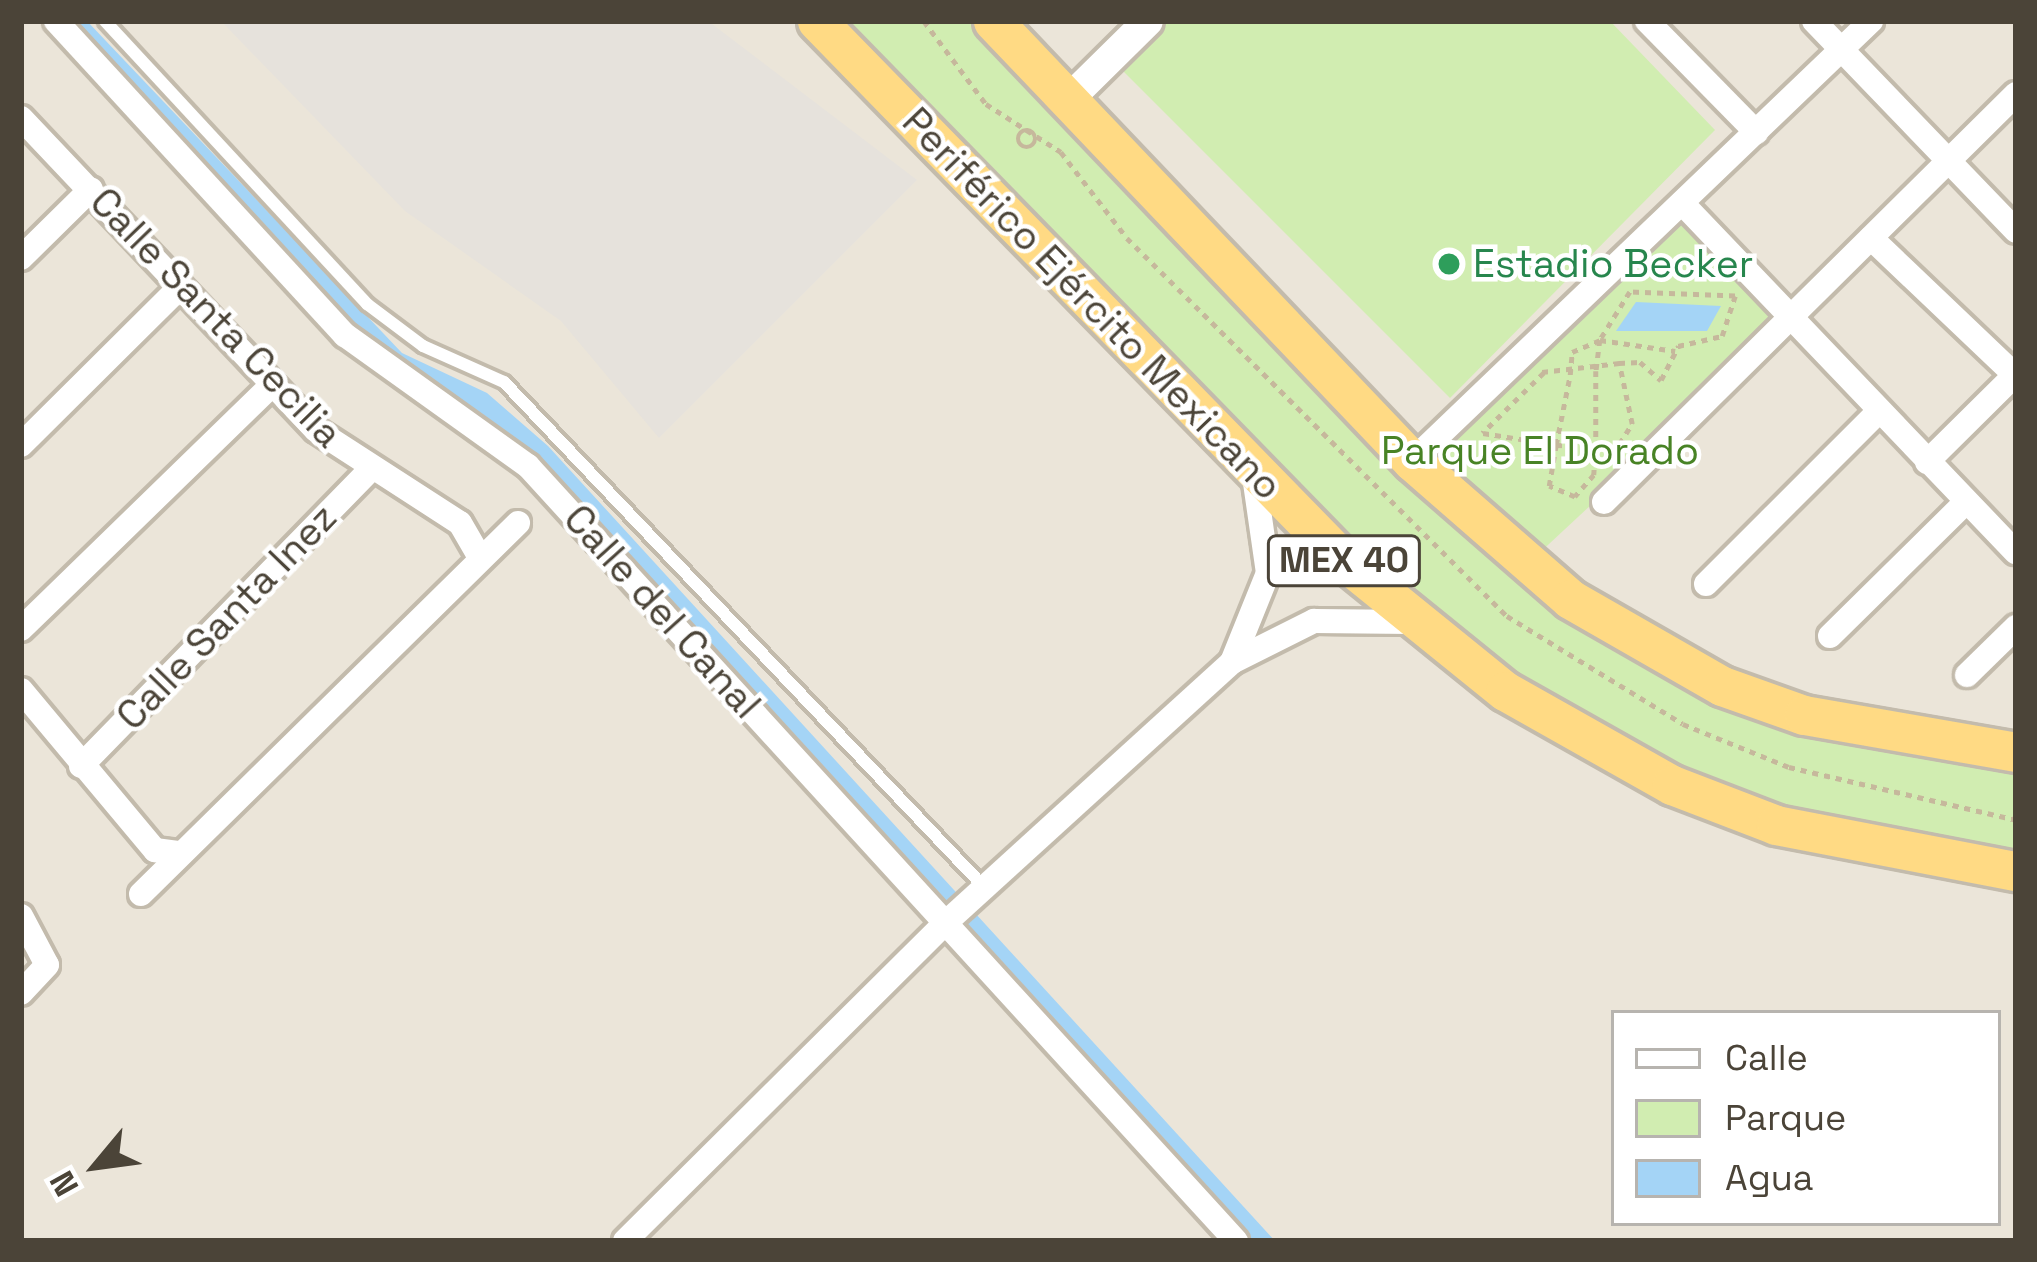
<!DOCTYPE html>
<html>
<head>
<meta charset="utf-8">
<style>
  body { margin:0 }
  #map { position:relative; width:2037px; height:1262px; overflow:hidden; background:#f6f3eb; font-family:"Space Grotesk",sans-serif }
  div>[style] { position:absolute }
  .residential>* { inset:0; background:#ebe5d9 }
  .industrial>* { inset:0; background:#e6e2dc }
  .green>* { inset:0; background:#d1edb1; transform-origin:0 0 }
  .water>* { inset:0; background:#a4d4f6 }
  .path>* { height:4.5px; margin-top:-2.25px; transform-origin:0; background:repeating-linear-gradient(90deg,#c6b89c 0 6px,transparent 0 12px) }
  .path>.ring { margin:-2.25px; padding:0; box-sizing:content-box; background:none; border:4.5px solid #c6b89c; border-radius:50% }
  .roads { filter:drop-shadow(3px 0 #c3bbac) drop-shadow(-3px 0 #c3bbac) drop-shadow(0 3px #c3bbac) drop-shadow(0 -3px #c3bbac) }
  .service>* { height:12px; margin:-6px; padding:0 6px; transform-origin:6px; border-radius:6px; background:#fff }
  .minor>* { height:24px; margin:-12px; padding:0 12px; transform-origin:12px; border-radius:12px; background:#fff }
  .tertiary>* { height:30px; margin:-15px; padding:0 15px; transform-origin:15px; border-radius:15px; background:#fff }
  .trunk>* { height:39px; margin:-19.5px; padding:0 19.5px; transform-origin:19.5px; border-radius:19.5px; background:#ffda84 }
  .dots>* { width:33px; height:33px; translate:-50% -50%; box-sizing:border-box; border:6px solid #fff; border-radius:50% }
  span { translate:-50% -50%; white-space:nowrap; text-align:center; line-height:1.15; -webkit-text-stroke:9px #fff; paint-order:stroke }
  .shield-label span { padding:3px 9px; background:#fff; border:3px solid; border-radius:9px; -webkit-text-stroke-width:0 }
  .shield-label { font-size:36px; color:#4b4438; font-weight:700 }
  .leisure-label { font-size:39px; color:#27864d }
  .left { translate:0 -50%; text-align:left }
  .street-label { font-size:39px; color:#4b4438 }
  .park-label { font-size:39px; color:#488325 }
  .frame { position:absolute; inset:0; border:24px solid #4b4438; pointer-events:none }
  .legend { position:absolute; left:1611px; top:1010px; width:390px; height:216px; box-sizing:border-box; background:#fff; border:3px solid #b7b4af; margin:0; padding:15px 21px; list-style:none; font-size:36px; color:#4b4438 }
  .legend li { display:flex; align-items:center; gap:24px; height:60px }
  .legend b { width:60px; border:3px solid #b7b4af }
  .north { position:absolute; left:36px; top:1106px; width:120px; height:120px; -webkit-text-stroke:9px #fff; paint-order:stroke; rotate:241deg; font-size:33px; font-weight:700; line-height:48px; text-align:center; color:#4b4438 }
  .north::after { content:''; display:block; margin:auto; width:42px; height:54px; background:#4b4438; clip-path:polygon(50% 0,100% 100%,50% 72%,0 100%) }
</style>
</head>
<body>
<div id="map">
  <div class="residential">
    <div style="clip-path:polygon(evenodd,21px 21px,2016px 21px,2016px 1241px,21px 1241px,21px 21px,1614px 1013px,1998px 1013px,1998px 1223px,1614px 1223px,1614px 1013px)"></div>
  </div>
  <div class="industrial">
    <div style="clip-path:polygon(221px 21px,708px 21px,917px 180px,659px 438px,561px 321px,405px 211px)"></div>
  </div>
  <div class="green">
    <div style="clip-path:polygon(820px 21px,988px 21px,1491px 543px,1727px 691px,2016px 758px,2016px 864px,1686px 787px,1412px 621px)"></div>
    <div style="clip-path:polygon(1148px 21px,1610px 21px,1715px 130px,1450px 398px,1110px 58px)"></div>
    <div style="left:1682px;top:204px;width:158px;height:363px;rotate:47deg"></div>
  </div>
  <div class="water">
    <div style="clip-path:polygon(66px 21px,87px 21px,402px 353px,487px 393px,548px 446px,1275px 1241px,1246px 1241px,535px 457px,324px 304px)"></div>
    <div style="clip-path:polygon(1636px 302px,1721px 306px,1707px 331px,1616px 331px)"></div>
  </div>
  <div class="path">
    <div style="left:924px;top:21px;width:104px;rotate:53.2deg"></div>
    <div style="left:986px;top:104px;width:89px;rotate:32.6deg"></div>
    <div style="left:1061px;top:152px;width:108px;rotate:52.5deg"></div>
    <div style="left:1127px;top:238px;width:536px;rotate:44.85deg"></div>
    <div style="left:1507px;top:616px;width:206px;rotate:31.5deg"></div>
    <div style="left:1683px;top:724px;width:114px;rotate:22.1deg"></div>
    <div style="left:1789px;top:767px;width:233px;rotate:13.1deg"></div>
    <div class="ring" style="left:1018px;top:130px;width:13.5px;height:13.5px"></div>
    <div style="left:1542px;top:372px;width:78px;rotate:-6.7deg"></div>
    <div style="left:1544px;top:373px;width:86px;rotate:135.5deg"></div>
    <div style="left:1483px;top:433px;width:74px;rotate:9.3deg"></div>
    <div style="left:1556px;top:445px;width:40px;rotate:1.4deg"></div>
    <div style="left:1596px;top:446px;width:19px;rotate:25deg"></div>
    <div style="left:1613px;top:454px;width:36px;rotate:-58deg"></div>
    <div style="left:1632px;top:424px;width:62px;rotate:-102deg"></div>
    <div style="left:1619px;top:363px;width:21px;rotate:-3deg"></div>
    <div style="left:1640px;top:362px;width:28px;rotate:41deg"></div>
    <div style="left:1661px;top:380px;width:38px;rotate:-63deg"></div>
    <div style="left:1678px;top:346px;width:45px;rotate:-12.8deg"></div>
    <div style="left:1722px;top:336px;width:42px;rotate:-72deg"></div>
    <div style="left:1735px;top:296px;width:105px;rotate:-177.8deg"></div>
    <div style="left:1630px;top:292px;width:57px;rotate:122deg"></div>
    <div style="left:1600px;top:340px;width:31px;rotate:97deg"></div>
    <div style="left:1596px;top:371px;width:75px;rotate:90deg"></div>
    <div style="left:1596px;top:446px;width:29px;rotate:94deg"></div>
    <div style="left:1594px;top:475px;width:29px;rotate:131deg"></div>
    <div style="left:1575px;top:497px;width:28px;rotate:-157deg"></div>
    <div style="left:1549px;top:486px;width:42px;rotate:-80.3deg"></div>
    <div style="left:1556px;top:445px;width:71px;rotate:-78.7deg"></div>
    <div style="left:1570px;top:375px;width:23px;rotate:-85deg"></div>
    <div style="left:1572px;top:352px;width:30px;rotate:-23deg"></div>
    <div style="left:1600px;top:340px;width:76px;rotate:8.3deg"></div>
  </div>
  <div class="roads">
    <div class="service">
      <div style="left:105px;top:21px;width:386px;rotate:47.2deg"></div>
      <div style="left:367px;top:304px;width:70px;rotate:36.9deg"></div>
      <div style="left:423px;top:346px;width:89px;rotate:24deg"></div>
      <div style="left:504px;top:382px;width:697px;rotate:46.45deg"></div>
    </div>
    <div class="minor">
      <div style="left:56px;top:21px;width:427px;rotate:47.4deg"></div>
      <div style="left:345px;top:335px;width:225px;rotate:35.6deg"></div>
      <div style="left:528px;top:466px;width:1050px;rotate:47.59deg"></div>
      <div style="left:1647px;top:21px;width:156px;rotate:45.5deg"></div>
      <div style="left:1814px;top:21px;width:291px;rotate:46.1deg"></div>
      <div style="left:21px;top:118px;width:429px;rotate:46.6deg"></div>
      <div style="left:316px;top:430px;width:171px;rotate:32.9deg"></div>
      <div style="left:460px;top:523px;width:39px;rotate:60deg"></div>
      <div style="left:1682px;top:203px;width:483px;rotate:46.3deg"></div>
      <div style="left:1871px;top:238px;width:200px;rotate:43.6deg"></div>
      <div style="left:21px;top:258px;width:98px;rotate:-44.6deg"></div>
      <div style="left:21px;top:445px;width:223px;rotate:-44.8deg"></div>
      <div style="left:1412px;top:461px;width:636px;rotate:-43.79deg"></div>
      <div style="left:1927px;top:462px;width:125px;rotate:-44.7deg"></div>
      <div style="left:1604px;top:502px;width:580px;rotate:-44.72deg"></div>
      <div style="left:1706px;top:584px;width:243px;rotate:-45deg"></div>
      <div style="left:21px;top:629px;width:349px;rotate:-44.2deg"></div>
      <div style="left:1830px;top:636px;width:191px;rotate:-44.6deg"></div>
      <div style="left:1232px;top:662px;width:96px;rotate:-68deg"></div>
      <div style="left:1268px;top:573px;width:98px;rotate:-98.2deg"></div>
      <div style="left:1967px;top:675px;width:69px;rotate:-44.4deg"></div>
      <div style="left:21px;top:690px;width:209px;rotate:50.1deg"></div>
      <div style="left:155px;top:850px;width:23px;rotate:7deg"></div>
      <div style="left:81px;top:766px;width:417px;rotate:-45.7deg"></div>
      <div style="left:141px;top:894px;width:529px;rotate:-44.54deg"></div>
      <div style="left:21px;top:916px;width:55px;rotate:62deg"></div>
      <div style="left:47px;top:965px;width:38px;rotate:133deg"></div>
      <div style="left:625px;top:1241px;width:447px;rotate:-44.8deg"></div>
      <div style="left:942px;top:926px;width:392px;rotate:-42.3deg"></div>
      <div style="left:1232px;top:662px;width:92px;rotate:-26.6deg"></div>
      <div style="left:1314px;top:621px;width:98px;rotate:0.6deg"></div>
    </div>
    <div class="tertiary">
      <div style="left:1068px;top:100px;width:112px;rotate:-44.6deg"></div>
    </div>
    <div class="trunk">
      <div style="left:817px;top:21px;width:753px;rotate:45.7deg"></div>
      <div style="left:1343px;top:560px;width:208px;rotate:39deg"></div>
      <div style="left:1505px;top:691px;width:192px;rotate:29.4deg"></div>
      <div style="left:1672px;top:785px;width:111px;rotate:21deg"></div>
      <div style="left:1776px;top:825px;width:244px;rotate:10.9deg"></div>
      <div style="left:993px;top:21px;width:608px;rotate:46.4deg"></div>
      <div style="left:1412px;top:461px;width:210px;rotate:41.1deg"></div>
      <div style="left:1570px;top:599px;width:175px;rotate:29.8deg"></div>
      <div style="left:1722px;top:686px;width:87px;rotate:19.5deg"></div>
      <div style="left:1804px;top:715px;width:215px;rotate:9.9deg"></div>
    </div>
  </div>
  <div class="dots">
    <div style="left:1449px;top:264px;background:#2e9e5b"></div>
  </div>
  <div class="shield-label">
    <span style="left:1344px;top:561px">MEX 40</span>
  </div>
  <div class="leisure-label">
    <span class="left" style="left:1473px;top:264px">Estadio Becker</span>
  </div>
  <div class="street-label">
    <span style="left:1092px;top:304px;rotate:46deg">Periférico Ejército Mexicano</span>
    <span style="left:216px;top:318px;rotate:46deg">Calle Santa Cecilia</span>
    <span style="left:662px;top:612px;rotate:48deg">Calle del Canal</span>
    <span style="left:227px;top:617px;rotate:-46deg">Calle Santa Inez</span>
  </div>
  <div class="park-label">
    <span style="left:1540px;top:451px">Parque El Dorado</span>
  </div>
  <div class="frame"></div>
  <ul class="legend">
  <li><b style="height:15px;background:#fff"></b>Calle</li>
  <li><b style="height:33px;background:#d1edb1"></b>Parque</li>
  <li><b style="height:33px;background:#a4d4f6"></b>Agua</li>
  </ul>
  <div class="north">N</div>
</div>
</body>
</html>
